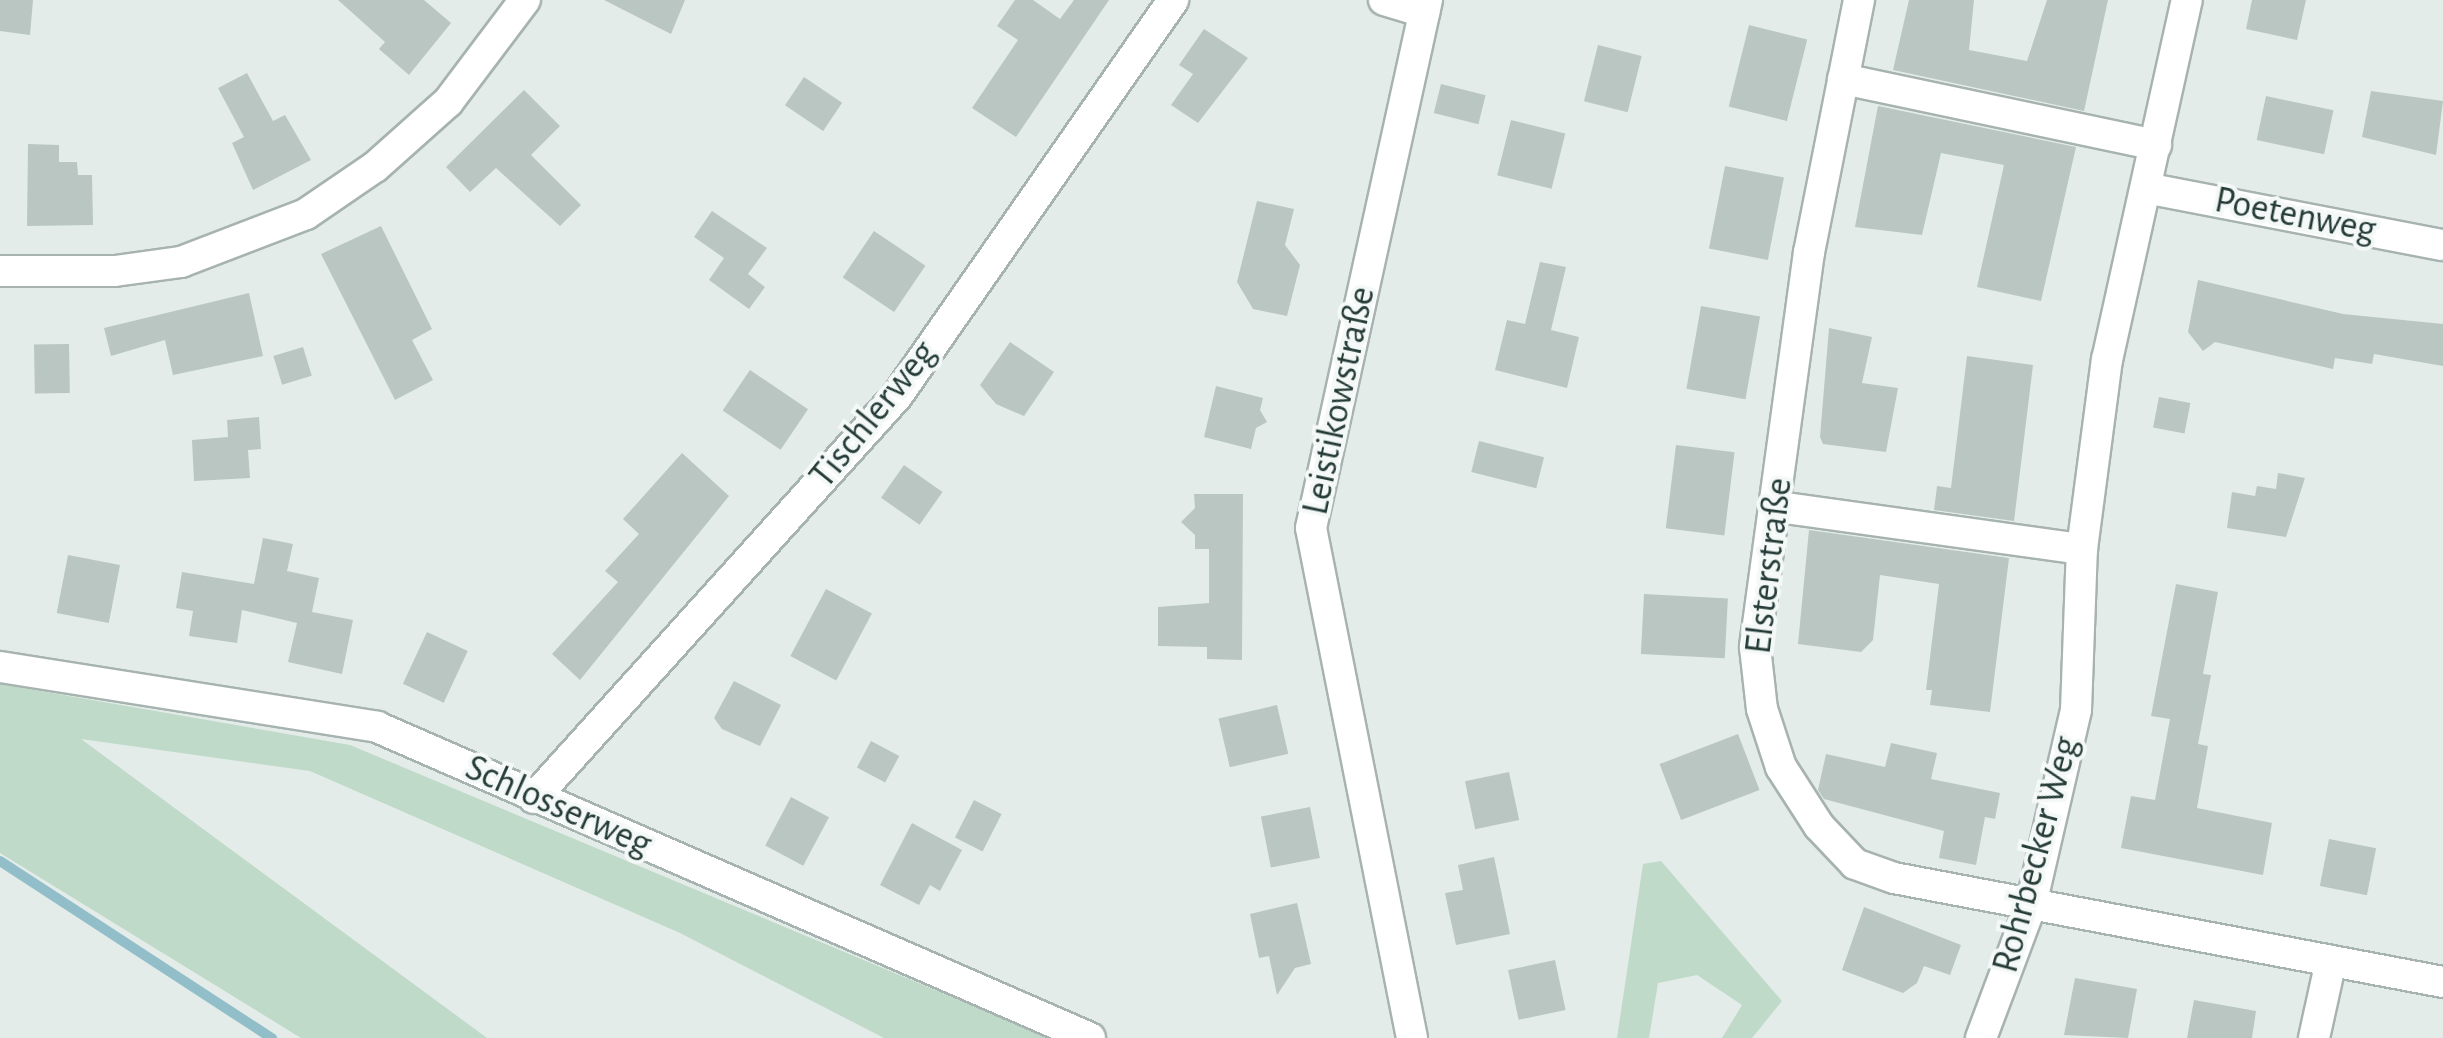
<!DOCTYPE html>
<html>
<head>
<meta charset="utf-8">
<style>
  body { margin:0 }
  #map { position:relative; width:2443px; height:1038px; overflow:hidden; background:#e4ece9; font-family:"Alegreya Sans",sans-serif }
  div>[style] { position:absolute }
  .green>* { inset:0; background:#bfdac8 }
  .stream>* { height:10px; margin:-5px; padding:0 5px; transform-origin:5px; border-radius:5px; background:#92beca }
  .building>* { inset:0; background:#b9c6c2; transform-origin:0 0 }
  .roads { filter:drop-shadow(2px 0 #a7b3b0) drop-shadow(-2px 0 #a7b3b0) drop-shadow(0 2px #a7b3b0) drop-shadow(0 -2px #a7b3b0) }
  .street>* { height:30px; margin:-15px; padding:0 15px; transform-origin:15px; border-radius:15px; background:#fff }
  span { translate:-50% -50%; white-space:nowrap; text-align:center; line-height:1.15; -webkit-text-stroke:8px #f4f9f7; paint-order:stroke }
  .street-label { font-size:38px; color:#253b37 }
</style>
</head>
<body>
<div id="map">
  <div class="green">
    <div style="clip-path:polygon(0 684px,350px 745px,1050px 1038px,884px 1038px,680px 933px,310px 771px,81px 739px,487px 1038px,301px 1038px,0 853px)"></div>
    <div style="clip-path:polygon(1661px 861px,1782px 1001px,1752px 1038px,1722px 1038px,1742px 1005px,1697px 975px,1658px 983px,1649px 1038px,1617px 1038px,1643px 864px)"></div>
  </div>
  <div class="stream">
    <div style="left:0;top:861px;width:325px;rotate:33.1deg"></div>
  </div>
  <div class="building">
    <div style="clip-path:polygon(0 0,33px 0,30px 35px,0 31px)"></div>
    <div style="clip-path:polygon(338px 0,424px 0,451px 23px,409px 75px,379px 49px,385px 42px)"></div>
    <div style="clip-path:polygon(604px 0,685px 0,671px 34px)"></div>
    <div style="clip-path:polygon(1015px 0,1033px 0,1060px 19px,1074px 0,1109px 0,1016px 137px,972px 108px,1018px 40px,997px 26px)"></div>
    <div style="clip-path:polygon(1909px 0,1974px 0,1969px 50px,2027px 61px,2047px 0,2108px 0,2084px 111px,1893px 70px)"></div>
    <div style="clip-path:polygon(2252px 0,2306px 0,2297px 40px,2246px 29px)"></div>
    <div style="left:1749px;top:25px;width:60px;height:84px;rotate:14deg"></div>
    <div style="clip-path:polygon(1204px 29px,1248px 58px,1198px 123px,1171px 105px,1193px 74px,1179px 65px)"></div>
    <div style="left:1598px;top:45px;width:45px;height:58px;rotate:14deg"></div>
    <div style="clip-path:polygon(247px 73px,273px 121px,285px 115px,311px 160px,253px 190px,232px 143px,244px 137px,218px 88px)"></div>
    <div style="left:804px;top:77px;width:46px;height:34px;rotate:34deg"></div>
    <div style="left:1441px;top:84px;width:46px;height:30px;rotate:14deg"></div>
    <div style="clip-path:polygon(524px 90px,560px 126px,531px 155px,581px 205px,560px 226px,496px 168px,470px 192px,446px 167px)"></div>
    <div style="clip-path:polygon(2371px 91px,2443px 101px,2436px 155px,2362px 137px)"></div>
    <div style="left:2266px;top:96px;width:69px;height:45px;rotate:12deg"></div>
    <div style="clip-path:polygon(1878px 106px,2076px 147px,2041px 301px,1977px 287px,2004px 165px,1941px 153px,1922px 235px,1855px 227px)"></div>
    <div style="left:1511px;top:120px;width:56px;height:57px;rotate:14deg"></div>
    <div style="clip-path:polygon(28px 144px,59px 145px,59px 162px,77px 162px,78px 175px,92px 175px,93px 225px,27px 226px)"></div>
    <div style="left:1725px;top:166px;width:60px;height:84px;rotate:11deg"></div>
    <div style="clip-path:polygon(1257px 201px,1294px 209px,1285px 245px,1300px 265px,1287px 316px,1253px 309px,1237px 282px)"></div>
    <div style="clip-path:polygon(712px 211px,767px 248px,748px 274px,765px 287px,749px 309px,709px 280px,724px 258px,694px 237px)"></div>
    <div style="clip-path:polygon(381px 226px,432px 329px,412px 340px,433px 380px,395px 400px,321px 254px)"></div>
    <div style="left:874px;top:231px;width:62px;height:56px;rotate:34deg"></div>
    <div style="clip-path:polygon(1540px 262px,1566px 267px,1551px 330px,1579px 337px,1567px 388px,1495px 370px,1507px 320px,1525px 324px)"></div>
    <div style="clip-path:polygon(2198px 280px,2343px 314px,2443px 324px,2443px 366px,2374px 354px,2372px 364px,2335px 358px,2333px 369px,2215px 342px,2203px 351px,2188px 332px)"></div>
    <div style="clip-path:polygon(249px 293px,263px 356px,173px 375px,165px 340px,111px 356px,104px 328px)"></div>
    <div style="left:1701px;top:306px;width:60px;height:84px;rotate:10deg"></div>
    <div style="clip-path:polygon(1829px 328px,1872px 337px,1862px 383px,1898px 388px,1886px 452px,1823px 444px,1820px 437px)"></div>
    <div style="clip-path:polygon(1010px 342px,1054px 372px,1024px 416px,996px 404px,980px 385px)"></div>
    <div style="left:69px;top:344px;width:49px;height:35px;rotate:89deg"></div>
    <div style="left:303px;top:347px;width:30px;height:31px;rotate:73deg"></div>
    <div style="clip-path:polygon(1967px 356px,2033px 365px,2014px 521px,1934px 510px,1937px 486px,1951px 488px)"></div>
    <div style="left:750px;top:370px;width:70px;height:49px;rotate:34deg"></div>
    <div style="clip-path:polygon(1216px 386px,1263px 398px,1260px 410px,1267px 422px,1256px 428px,1251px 449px,1204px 437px)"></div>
    <div style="left:2159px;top:397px;width:32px;height:31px;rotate:11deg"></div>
    <div style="clip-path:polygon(259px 417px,261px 449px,248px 450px,250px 478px,194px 481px,192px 440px,228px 437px,227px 420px)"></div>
    <div style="left:1479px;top:441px;width:67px;height:32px;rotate:14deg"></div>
    <div style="left:1676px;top:445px;width:59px;height:84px;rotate:7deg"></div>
    <div style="clip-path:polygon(682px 453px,729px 496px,580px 680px,552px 654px,618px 582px,605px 571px,639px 534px,623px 519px)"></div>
    <div style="left:904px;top:465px;width:47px;height:40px;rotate:35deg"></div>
    <div style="clip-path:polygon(2278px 473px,2305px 478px,2286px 537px,2227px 528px,2232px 492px,2255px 496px,2257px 486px,2276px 489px)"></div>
    <div style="clip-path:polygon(1194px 494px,1243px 494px,1242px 660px,1207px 659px,1207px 647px,1158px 646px,1158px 607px,1209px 603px,1209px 549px,1195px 549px,1195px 535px,1181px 522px,1195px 508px)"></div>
    <div style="clip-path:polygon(1809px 530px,2009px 558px,1990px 712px,1930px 705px,1932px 690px,1926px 690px,1939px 584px,1880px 575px,1873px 640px,1861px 652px,1798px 644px)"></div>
    <div style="clip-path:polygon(263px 538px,293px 544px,287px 571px,319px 578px,312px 612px,353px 620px,342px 674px,288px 662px,297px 623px,242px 610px,237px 643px,189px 636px,193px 611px,176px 608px,182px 572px,254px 584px)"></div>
    <div style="left:68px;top:555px;width:53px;height:59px;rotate:11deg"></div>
    <div style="clip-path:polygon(2176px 584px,2218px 592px,2203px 674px,2211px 675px,2198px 744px,2208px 746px,2197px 808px,2272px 823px,2263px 875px,2121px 848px,2131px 796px,2155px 800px,2170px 719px,2151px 716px)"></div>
    <div style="left:826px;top:589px;width:52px;height:76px;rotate:28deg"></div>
    <div style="left:1644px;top:594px;width:84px;height:60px;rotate:3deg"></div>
    <div style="left:427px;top:632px;width:45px;height:57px;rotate:25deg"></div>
    <div style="clip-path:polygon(734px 681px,781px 705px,760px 746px,722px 729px,714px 718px)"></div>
    <div style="left:1277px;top:705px;width:50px;height:60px;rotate:77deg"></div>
    <div style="left:1738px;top:734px;width:60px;height:84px;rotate:69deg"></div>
    <div style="left:871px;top:741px;width:32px;height:30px;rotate:28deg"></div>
    <div style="clip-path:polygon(1891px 743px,1937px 753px,1931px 779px,2000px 793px,1995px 819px,1985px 817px,1976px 865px,1939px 858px,1944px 831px,1824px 799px,1818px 790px,1826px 754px,1885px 767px)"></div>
    <div style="left:1509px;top:772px;width:49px;height:45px;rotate:78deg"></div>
    <div style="left:791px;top:797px;width:43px;height:55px;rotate:28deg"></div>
    <div style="left:974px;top:800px;width:31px;height:42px;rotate:27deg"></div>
    <div style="left:1310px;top:807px;width:52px;height:50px;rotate:79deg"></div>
    <div style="clip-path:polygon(912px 823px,962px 850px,940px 891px,930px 885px,919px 905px,880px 885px)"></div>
    <div style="left:2329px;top:839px;width:48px;height:48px;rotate:11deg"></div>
    <div style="clip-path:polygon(1494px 857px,1510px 934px,1456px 945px,1445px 893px,1463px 890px,1458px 865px)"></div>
    <div style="clip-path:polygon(1297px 903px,1311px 964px,1295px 968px,1277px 995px,1269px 956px,1259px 958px,1250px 914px)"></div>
    <div style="clip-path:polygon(1864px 907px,1961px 945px,1950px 975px,1924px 966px,1917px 983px,1903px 993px,1842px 970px)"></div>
    <div style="left:1555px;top:960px;width:51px;height:48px;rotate:78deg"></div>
    <div style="clip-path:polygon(2075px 978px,2137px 989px,2128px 1038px,2064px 1035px)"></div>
    <div style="clip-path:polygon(2194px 1000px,2256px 1011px,2252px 1038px,2187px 1038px)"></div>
  </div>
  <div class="roads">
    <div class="street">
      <div style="left:1384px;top:0;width:42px;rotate:16.7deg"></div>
      <div style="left:1859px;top:0;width:257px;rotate:101.2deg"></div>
      <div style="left:1809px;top:252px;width:399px;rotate:97.8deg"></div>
      <div style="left:1755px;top:647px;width:62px;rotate:83.6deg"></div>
      <div style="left:1762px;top:709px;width:61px;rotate:71.9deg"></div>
      <div style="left:1781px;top:767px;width:70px;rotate:57.2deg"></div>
      <div style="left:1819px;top:826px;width:52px;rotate:46.5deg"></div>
      <div style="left:1855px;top:864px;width:41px;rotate:19.7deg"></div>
      <div style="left:1894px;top:878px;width:559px;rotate:10.73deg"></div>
      <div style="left:1843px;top:79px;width:320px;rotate:11.9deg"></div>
      <div style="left:2146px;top:188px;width:302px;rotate:10.9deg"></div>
      <div style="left:0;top:271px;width:115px"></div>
      <div style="left:115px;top:271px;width:67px;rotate:-7.8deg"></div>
      <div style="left:181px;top:262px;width:134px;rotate:-21deg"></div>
      <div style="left:306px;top:214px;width:83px;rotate:-34.3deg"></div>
      <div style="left:375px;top:167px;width:98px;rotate:-41.7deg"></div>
      <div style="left:448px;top:102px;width:128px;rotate:-53deg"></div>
      <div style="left:1778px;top:507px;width:307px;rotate:7.9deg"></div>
      <div style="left:0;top:667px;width:382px;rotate:9deg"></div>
      <div style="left:377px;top:727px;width:778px;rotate:23.57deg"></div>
      <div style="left:534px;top:798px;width:542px;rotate:-47.92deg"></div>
      <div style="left:897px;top:396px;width:483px;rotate:-55.1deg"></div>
      <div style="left:1412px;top:1038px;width:520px;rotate:-101.2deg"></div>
      <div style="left:1311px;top:528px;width:541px;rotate:-77.61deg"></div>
      <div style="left:1981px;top:1038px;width:142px;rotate:-69.4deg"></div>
      <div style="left:2031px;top:905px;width:200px;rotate:-77deg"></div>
      <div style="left:2076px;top:710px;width:161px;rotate:-87.9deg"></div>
      <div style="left:2082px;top:549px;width:191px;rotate:-82.5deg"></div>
      <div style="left:2107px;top:360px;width:369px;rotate:-77.5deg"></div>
      <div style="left:2314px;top:1038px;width:79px;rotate:-77.6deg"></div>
    </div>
  </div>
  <div class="street-label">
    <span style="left:2295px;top:216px;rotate:11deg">Poetenweg</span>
    <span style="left:1340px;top:401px;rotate:-78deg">Leistikowstraße</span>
    <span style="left:874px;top:415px;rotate:-51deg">Tischlerweg</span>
    <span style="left:1770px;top:566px;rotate:-83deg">Elsterstraße</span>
    <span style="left:558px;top:807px;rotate:24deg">Schlosserweg</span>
    <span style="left:2037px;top:855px;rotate:-75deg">Rohrbecker Weg</span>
  </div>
</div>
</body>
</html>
